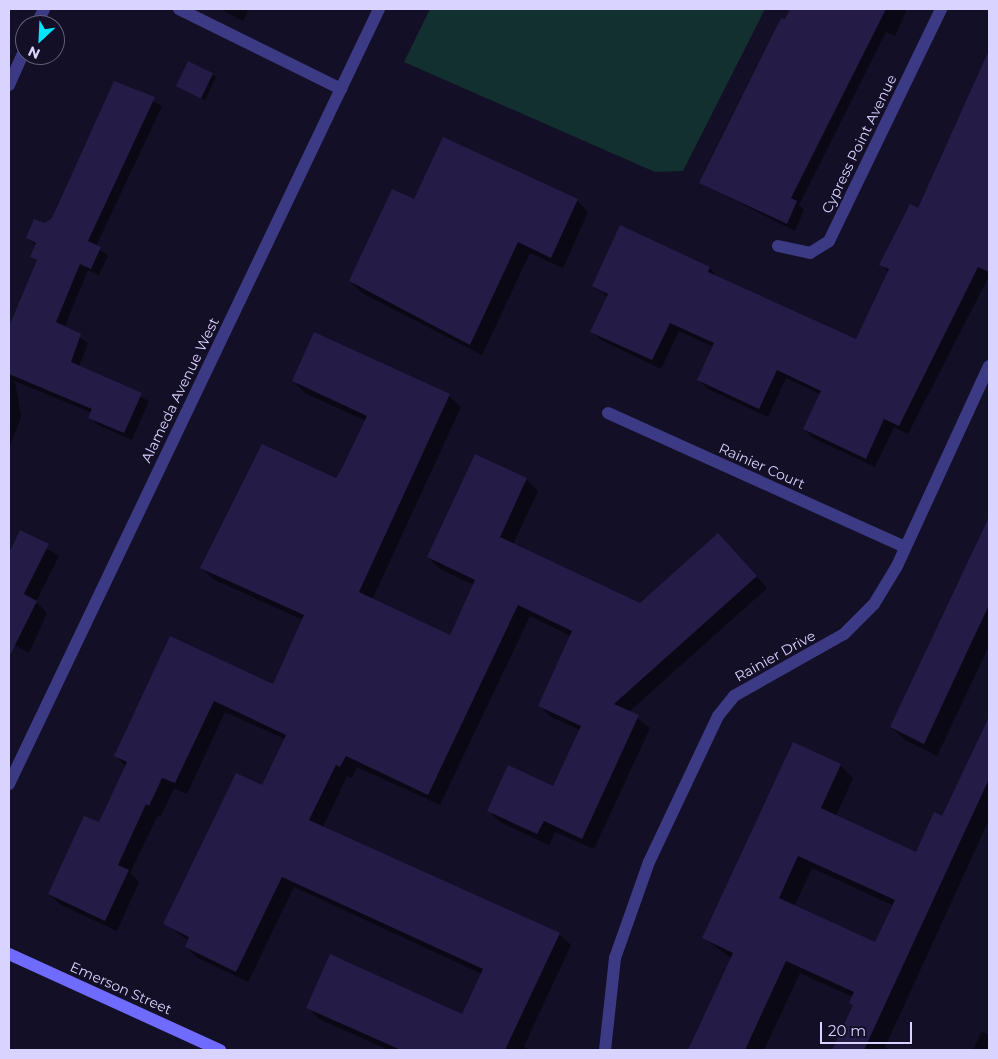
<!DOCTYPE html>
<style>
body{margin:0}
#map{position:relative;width:998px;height:1059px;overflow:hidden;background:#130f26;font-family:Montserrat,sans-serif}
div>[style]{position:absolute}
.green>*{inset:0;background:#12302f}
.shadow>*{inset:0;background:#0007}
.building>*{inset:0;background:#241b47;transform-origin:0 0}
.minor>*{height:12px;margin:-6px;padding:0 6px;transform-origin:6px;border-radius:6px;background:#3d3a85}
.tertiary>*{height:12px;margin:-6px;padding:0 6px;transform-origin:6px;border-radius:6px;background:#3d3a85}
.secondary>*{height:12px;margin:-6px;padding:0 6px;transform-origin:6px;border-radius:6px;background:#6f6bff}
span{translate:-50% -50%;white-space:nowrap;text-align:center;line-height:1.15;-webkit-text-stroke:4px #130f26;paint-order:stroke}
.street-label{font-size:14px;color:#d9d4ff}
.frame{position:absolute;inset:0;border:10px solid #d9d4ff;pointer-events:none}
.north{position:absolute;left:15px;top:15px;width:50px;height:50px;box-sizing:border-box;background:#130f26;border:1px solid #625e7d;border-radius:50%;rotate:205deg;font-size:14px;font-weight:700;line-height:20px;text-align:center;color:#d9d4ff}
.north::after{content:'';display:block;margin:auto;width:18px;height:22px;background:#00e5ff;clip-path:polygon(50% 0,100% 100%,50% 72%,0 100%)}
.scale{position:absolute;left:820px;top:1022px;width:92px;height:22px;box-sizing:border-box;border:2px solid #d9d4ff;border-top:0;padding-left:6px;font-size:15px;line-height:18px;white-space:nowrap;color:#d9d4ff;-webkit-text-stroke:4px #130f26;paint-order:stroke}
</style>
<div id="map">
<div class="green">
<i style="clip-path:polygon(430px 9px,765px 9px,683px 171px,655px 172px,404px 62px)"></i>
</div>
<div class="shadow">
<i style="clip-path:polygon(220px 9px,249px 9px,243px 21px)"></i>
<i style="clip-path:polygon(791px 9px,907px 9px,895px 36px,886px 32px,799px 205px,804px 210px,795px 231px,700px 183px)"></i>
<i style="clip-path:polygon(989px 56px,989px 276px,908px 434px,894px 427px,875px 467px,813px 438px,804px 429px,820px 394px,786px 378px,768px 417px,708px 389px,699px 380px,714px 347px,679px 331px,661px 369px,601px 340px,592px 331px,608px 297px,594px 286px,710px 268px,718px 278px,857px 340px,889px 273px,881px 264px,918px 209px)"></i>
<i style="clip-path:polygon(212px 74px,216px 77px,205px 100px,178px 85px)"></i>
<i style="clip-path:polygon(115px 82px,162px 106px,96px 246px,108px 256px,99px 275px,88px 270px,64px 328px,88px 343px,79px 367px,149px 401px,132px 440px,98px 425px,90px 417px,92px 413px,15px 381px,21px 417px,9px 448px,9px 325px,37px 262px,32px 256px,36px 246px,27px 238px,53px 219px)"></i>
<i style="clip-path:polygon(577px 200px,588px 212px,563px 268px,530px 253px,482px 355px,362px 293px,350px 281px,415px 201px)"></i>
<i style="clip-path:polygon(293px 381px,449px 396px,461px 407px,372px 600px,450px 636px,474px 585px,440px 569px,428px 557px,526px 479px,538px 491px,513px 544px,640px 604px,718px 534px,767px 588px,629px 712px,650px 728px,594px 849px,555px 832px,549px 845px,500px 822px,489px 811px,553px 787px,580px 730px,551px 717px,539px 705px,571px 636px,530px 616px,440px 805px,357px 767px,352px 778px,347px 776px,323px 827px,559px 934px,571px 945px,524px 1046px,528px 1050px,389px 1050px,319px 1019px,308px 1007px,462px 1015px,482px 974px,294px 887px,248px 982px,198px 958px,186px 947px,189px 941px,165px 924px,263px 787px,285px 739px,225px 712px,187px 794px,174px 788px,161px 816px,158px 815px,130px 873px,139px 882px,117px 931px,61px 905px,49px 894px,99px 824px,126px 767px,116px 756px,171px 638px,274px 686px,303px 620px,213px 579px,202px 568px,337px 480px,366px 421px,305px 393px)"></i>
<i style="clip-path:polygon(989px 521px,989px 646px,937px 756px,905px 740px,891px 727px)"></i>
<i style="clip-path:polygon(21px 532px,59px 556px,36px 602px,47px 613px,29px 653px,9px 642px,9px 556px)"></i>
<i style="clip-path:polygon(evenodd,989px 722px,989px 820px,885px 1047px,890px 1050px,833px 1050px,854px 1006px,853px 997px,800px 973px,764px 1050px,690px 1050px,732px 959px,704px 938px,840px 765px,853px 778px,836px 816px,917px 853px,943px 818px,989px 722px,812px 868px,894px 906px,876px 944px,794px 907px,812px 868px)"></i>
<i style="clip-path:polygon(982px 1031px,989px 1035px,989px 1050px,973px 1050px)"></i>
</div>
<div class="building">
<i style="clip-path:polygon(790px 9px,886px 9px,791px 198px,797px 201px,787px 224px,699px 183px,781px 18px,785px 19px)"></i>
<i style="clip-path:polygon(989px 50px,989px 272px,978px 267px,899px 426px,884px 419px,866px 459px,803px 429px,821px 391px,777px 370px,759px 409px,697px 380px,714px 343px,670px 323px,652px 360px,590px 332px,608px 294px,592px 286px,620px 225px,710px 267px,708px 272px,856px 339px,889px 269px,879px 265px,910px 204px,918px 208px)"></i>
<i style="left:188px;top:61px;width:28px;height:28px;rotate:26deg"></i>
<i style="clip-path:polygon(114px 81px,155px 97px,88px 241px,101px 247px,91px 269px,80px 264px,56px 322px,81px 334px,71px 362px,142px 393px,124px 433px,88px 418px,92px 409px,9px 374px,9px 326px,37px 260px,30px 257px,36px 243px,26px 238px,34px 219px,45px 223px,52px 218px)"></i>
<i style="clip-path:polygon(443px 137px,578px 199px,551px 258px,518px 242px,470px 345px,349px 281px,392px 189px,414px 199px)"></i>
<i style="clip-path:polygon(314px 332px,450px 394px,359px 592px,450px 635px,475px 580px,427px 557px,475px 454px,527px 478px,500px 537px,640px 603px,718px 533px,757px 576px,614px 704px,639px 715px,582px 839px,544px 821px,537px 834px,487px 811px,508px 765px,553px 786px,581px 726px,538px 706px,572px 631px,518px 605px,428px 795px,346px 756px,340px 767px,336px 765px,309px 820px,560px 933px,505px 1050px,401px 1050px,306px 1008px,330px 954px,462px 1014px,483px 969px,282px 877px,236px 972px,185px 947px,189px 937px,163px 924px,236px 773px,262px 785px,286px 735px,214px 701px,175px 783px,162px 778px,149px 806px,146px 804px,118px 865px,129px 870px,105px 921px,48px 894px,84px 816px,99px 822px,127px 762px,114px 756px,170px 636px,273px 684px,304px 615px,200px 568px,262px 444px,336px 478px,342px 468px,367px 416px,292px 381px)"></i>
<i style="clip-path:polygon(989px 517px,989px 605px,924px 744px,890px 727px)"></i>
<i style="clip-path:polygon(20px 530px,49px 544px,24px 594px,37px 601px,9px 657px,9px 553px)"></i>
<i style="clip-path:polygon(evenodd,989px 717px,989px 779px,864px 1050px,832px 1050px,853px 1005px,849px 1003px,854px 992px,786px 961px,745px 1050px,688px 1050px,733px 953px,702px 938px,793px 742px,841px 764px,821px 808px,916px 852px,934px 812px,942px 816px,989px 717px,798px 856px,895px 900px,875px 942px,779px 898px,798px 856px)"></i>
</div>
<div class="minor">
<i style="left:179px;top:9px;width:181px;rotate:26.3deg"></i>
<i style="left:36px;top:25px;width:18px;rotate:-63deg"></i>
<i style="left:9px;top:85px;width:39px;rotate:-66deg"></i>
<i style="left:778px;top:246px;width:33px;rotate:12deg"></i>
<i style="left:810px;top:253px;width:22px;rotate:-32deg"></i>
<i style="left:829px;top:241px;width:258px;rotate:-64.2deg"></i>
<i style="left:608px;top:413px;width:324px;rotate:24.3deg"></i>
<i style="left:605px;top:1050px;width:93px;rotate:-83.8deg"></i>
<i style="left:615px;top:958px;width:102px;rotate:-70.5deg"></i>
<i style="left:649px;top:862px;width:161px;rotate:-64.7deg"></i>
<i style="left:718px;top:716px;width:26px;rotate:-51deg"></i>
<i style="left:734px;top:696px;width:126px;rotate:-29.4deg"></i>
<i style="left:844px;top:634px;width:42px;rotate:-45deg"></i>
<i style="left:874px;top:604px;width:44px;rotate:-58.8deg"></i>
<i style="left:897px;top:566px;width:220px;rotate:-65.3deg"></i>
</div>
<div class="tertiary">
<i style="left:9px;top:784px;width:859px;rotate:-64.48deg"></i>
</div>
<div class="secondary">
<i style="left:9px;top:954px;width:232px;rotate:24.5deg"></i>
</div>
<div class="street-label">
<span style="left:859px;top:144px;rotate:-64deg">Cypress Point Avenue</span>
<span style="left:180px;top:390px;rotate:-64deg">Alameda Avenue West</span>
<span style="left:762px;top:466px;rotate:24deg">Rainier Court</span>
<span style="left:775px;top:656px;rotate:-29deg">Rainier Drive</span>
<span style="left:121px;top:988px;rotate:24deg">Emerson Street</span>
</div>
<div class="frame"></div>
<div class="north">N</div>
<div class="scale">20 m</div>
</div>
